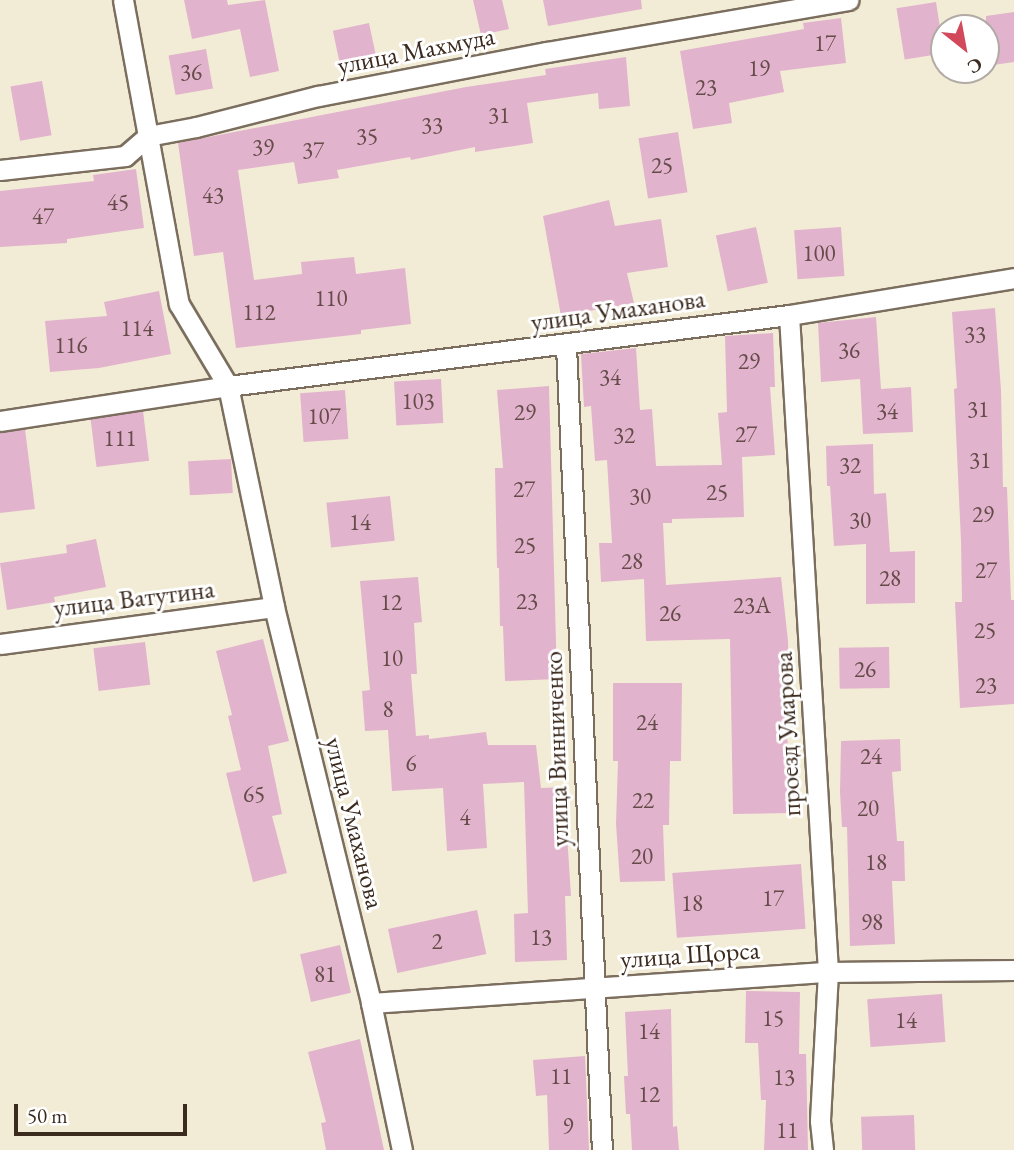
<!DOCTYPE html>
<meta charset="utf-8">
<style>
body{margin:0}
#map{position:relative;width:1014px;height:1150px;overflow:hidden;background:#f2ecd6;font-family:"EB Garamond",serif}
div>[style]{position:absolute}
.building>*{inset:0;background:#e2b3cc;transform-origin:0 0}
.roads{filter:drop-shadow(2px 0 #7b6e5e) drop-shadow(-2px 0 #7b6e5e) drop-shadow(0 2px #7b6e5e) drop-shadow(0 -2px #7b6e5e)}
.minor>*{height:19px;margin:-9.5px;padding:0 9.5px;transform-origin:9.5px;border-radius:9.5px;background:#fff}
span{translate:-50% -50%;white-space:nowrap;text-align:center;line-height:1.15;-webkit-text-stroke:6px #fff;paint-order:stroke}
.number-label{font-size:23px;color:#654c4a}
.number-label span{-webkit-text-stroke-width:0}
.street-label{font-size:26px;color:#3b2a1e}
.north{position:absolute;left:930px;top:14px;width:70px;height:70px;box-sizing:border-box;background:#fff;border:2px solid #b1aaa5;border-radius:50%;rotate:149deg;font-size:19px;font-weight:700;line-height:28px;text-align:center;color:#3b2a1e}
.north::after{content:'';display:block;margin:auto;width:24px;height:32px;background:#d1495b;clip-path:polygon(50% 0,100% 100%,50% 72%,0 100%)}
.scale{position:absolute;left:14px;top:1104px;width:173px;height:32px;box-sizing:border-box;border:4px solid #3b2a1e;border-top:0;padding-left:9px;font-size:21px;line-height:24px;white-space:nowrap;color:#3b2a1e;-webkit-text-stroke:5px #fff;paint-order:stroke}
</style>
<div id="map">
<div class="building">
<i style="clip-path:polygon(184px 0,227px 0,228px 5px,265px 0,279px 71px,250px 77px,240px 29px,192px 39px)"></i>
<i style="clip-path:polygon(473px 0,502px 0,509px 29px,481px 35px)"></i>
<i style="clip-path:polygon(543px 0,641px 0,642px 9px,548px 26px)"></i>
<i style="left:936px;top:2px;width:52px;height:40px;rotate:81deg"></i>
<i style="clip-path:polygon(1014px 12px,1014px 62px,986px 66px,986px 16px)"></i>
<i style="clip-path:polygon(841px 18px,846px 63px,780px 71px,784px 92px,729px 103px,732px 123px,693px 129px,680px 51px,804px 29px,803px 23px)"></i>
<i style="left:369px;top:23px;width:33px;height:37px;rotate:78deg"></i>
<i style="left:206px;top:49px;width:40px;height:38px;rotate:80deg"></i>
<i style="clip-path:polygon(626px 57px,630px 106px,599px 109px,598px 93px,527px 103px,533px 143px,475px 152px,475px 147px,411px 160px,410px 157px,337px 170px,339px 178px,298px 184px,294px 162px,238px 170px,254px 280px,302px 274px,301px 262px,354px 257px,356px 274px,405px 268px,411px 324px,361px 330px,361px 334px,236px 348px,223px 252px,194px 256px,178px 143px,466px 87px,546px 75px,545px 69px)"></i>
<i style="left:42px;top:81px;width:55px;height:32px;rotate:80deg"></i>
<i style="left:678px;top:132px;width:61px;height:40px;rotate:81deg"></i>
<i style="clip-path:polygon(136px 169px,144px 228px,67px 239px,67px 243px,0 247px,0 191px,94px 181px,93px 175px)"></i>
<i style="clip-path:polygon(609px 200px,615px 226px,661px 219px,668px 267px,627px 273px,634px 303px,561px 316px,543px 216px)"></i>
<i style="left:756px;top:227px;width:57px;height:41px;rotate:78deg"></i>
<i style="left:841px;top:227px;width:49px;height:47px;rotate:86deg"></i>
<i style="clip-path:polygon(159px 291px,171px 354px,99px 368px,50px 372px,45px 321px,107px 316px,104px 302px)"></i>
<i style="clip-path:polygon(995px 308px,1001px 390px,1003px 487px,1007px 487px,1011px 600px,1014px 600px,1014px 704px,960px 708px,955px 602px,962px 602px,961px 541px,954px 389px,957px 388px,952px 312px)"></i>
<i style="clip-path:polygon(876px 317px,881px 389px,911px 387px,913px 432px,863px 434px,860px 379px,821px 382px,818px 323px)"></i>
<i style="clip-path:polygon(773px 333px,775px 387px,770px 387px,775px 455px,742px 457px,744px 517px,672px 519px,672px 523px,663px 523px,666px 585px,781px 577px,788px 641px,789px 690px,785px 690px,791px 813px,733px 814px,730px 639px,646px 641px,644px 579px,601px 582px,599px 543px,612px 543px,607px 460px,595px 461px,591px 406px,584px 407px,581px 354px,636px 348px,640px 410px,652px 409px,656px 466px,722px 465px,718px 413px,727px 412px,725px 336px)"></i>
<i style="left:441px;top:379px;width:44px;height:47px;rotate:87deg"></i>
<i style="clip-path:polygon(549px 386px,557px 679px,505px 681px,503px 626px,500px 626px,499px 568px,497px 568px,495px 468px,503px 468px,497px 390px)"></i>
<i style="left:345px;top:390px;width:49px;height:45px;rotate:86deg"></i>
<i style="left:143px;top:411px;width:50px;height:53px;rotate:83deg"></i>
<i style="clip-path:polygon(25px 429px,35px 509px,0 513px,0 433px)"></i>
<i style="clip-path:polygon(873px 444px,874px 494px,886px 493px,890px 552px,915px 551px,915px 603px,866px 604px,866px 544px,834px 546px,830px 486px,827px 486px,826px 446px)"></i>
<i style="left:231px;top:459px;width:34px;height:43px;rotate:87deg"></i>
<i style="left:390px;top:496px;width:45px;height:64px;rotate:84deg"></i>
<i style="clip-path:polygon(96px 539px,106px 587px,54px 597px,55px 602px,7px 610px,0 563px,67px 553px,66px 545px)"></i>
<i style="clip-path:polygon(418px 577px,422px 622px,414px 623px,417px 674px,411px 674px,416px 736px,429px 735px,429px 739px,486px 732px,488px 745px,536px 745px,541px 788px,564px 787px,571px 896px,565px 896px,567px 960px,515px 962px,514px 914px,528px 913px,524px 782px,483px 784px,487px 848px,447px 851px,443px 788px,392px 791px,388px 730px,365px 731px,362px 691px,370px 690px,360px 581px)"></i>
<i style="clip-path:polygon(263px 639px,289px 741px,268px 746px,282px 814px,272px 816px,287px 873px,253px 882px,226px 773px,241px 770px,228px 716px,232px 715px,216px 651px)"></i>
<i style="left:145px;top:642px;width:43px;height:52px;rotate:83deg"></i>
<i style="left:889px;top:647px;width:41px;height:50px;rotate:89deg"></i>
<i style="clip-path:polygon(613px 683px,682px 683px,681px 761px,670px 761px,669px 825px,663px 825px,665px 881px,620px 882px,616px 824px,618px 761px,613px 761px)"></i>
<i style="clip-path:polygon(900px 739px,901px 771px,892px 772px,897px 841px,904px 841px,905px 881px,892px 881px,895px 944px,850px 946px,847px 827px,842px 827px,840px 792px,841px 741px)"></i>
<i style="left:801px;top:864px;width:65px;height:129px;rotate:86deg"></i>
<i style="left:477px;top:910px;width:45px;height:91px;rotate:78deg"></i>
<i style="left:340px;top:945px;width:49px;height:41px;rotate:77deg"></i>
<i style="clip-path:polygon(746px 991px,800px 992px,799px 1054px,806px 1054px,808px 1150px,764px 1150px,766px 1100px,761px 1100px,758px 1043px,745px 1043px)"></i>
<i style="left:942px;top:994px;width:48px;height:75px;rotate:86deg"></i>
<i style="clip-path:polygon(671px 1009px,673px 1127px,677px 1126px,679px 1150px,632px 1150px,630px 1114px,626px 1114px,624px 1076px,628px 1076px,625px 1012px)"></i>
<i style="clip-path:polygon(360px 1039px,384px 1150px,326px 1150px,321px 1123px,326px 1122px,308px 1052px)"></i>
<i style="clip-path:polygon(585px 1056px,589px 1150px,549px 1150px,547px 1095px,536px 1096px,533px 1060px)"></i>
<i style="left:914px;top:1115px;width:35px;height:53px;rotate:88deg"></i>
</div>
<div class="roads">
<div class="minor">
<i style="left:123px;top:0;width:309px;rotate:79.6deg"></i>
<i style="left:179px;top:304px;width:96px;rotate:59.1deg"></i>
<i style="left:228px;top:386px;width:226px;rotate:78.2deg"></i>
<i style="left:274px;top:607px;width:408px;rotate:76.2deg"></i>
<i style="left:371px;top:1003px;width:150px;rotate:78.1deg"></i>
<i style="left:0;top:170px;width:126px;rotate:-6.4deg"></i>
<i style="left:125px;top:156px;width:30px;rotate:-41deg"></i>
<i style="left:148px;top:136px;width:49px;rotate:-10.6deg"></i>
<i style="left:196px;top:127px;width:126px;rotate:-14.3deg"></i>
<i style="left:318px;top:96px;width:233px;rotate:-10.9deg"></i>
<i style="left:547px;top:52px;width:306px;rotate:-9.8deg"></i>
<i style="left:789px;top:315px;width:658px;rotate:86.6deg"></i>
<i style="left:828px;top:972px;width:149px;rotate:93.1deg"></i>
<i style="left:820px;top:1121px;width:29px;rotate:84deg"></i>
<i style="left:566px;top:346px;width:805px;rotate:87.44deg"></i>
<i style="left:0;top:421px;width:231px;rotate:-8.7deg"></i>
<i style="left:228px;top:386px;width:565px;rotate:-7.21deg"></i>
<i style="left:789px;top:315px;width:228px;rotate:-9.3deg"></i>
<i style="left:0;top:644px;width:276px;rotate:-7.7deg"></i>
<i style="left:371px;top:1003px;width:458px;rotate:-3.9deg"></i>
<i style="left:828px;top:972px;width:186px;rotate:-0.6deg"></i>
</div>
</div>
<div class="number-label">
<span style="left:825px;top:43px">17</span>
<span style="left:759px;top:68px">19</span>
<span style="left:191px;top:72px">36</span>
<span style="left:706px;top:87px">23</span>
<span style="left:499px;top:115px">31</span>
<span style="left:432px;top:125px">33</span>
<span style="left:367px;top:136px">35</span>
<span style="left:263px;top:147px">39</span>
<span style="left:313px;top:150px">37</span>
<span style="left:662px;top:165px">25</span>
<span style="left:213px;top:195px">43</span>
<span style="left:118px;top:202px">45</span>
<span style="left:43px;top:216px">47</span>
<span style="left:819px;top:253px">100</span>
<span style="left:331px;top:298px">110</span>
<span style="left:259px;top:312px">112</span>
<span style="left:137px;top:328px">114</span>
<span style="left:975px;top:334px">33</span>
<span style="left:71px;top:345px">116</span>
<span style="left:849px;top:350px">36</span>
<span style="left:749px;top:361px">29</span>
<span style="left:610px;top:377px">34</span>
<span style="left:418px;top:401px">103</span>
<span style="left:978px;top:409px">31</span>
<span style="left:887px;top:411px">34</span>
<span style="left:525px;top:412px">29</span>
<span style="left:324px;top:416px">107</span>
<span style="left:746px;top:434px">27</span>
<span style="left:624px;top:435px">32</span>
<span style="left:120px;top:438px">111</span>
<span style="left:980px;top:460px">31</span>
<span style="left:850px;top:465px">32</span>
<span style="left:524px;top:489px">27</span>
<span style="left:717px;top:492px">25</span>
<span style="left:640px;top:496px">30</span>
<span style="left:983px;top:514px">29</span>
<span style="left:860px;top:520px">30</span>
<span style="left:360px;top:522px">14</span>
<span style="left:525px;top:545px">25</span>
<span style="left:632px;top:561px">28</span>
<span style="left:986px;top:570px">27</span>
<span style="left:890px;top:578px">28</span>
<span style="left:527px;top:601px">23</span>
<span style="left:391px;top:602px">12</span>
<span style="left:752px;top:605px">23А</span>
<span style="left:670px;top:613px">26</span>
<span style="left:985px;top:630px">25</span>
<span style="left:392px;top:658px">10</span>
<span style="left:865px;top:669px">26</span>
<span style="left:986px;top:685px">23</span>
<span style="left:388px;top:709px">8</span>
<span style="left:647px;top:722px">24</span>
<span style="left:871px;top:756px">24</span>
<span style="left:411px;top:763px">6</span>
<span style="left:254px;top:794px">65</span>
<span style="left:643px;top:800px">22</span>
<span style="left:868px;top:808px">20</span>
<span style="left:465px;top:817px">4</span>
<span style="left:642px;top:856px">20</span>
<span style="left:876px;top:862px">18</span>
<span style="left:773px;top:898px">17</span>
<span style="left:692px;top:903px">18</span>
<span style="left:872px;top:922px">98</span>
<span style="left:541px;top:937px">13</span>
<span style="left:437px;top:941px">2</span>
<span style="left:325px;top:974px">81</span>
<span style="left:773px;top:1018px">15</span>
<span style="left:906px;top:1020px">14</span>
<span style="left:649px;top:1031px">14</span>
<span style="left:561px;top:1076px">11</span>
<span style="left:784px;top:1077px">13</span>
<span style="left:649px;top:1094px">12</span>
<span style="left:568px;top:1126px">9</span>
<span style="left:787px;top:1130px">11</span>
</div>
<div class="street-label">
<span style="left:416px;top:51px;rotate:-11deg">улица Махмуда</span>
<span style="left:618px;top:311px;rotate:-8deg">улица Умаханова</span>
<span style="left:134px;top:599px;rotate:-7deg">улица Ватутина</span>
<span style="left:788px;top:734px;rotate:-93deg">проезд Умарова</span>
<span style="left:557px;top:749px;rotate:-92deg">улица Винниченко</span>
<span style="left:354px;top:823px;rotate:76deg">улица Умаханова</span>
<span style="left:690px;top:955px;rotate:-4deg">улица Щорса</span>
</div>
<div class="north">С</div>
<div class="scale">50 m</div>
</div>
